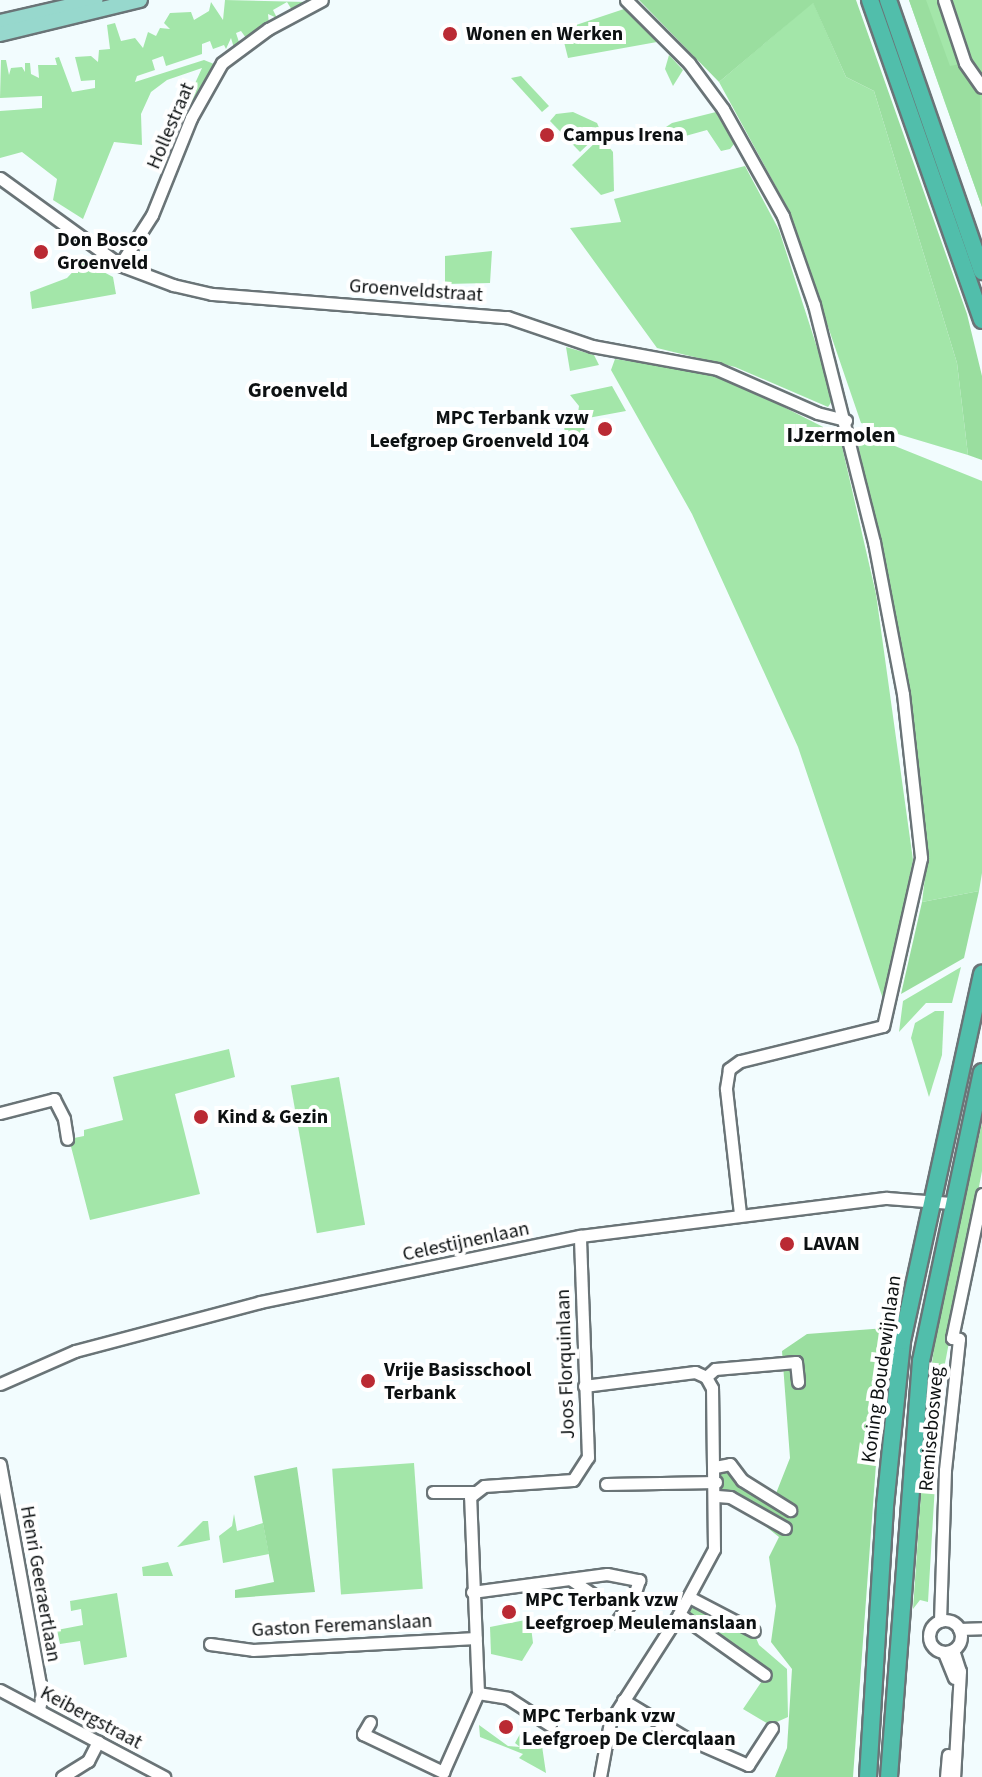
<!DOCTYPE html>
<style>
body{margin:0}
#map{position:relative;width:982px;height:1777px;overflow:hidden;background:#f2fcfe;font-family:"Source Sans 3",sans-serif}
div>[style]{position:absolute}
.green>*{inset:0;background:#a3e6a9;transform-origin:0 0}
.forest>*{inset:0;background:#9ade9f}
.roads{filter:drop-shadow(2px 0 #6a7477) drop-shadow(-2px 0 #6a7477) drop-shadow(0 2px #6a7477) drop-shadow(0 -2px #6a7477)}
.minor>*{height:11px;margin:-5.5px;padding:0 5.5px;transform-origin:5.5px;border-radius:5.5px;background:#fff}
.minor>.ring{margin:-5.5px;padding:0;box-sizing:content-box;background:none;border:11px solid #fff;border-radius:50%}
.major>*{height:14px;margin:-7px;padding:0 7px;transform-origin:7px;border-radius:7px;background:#97d8cd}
.highway>*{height:16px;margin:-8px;padding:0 8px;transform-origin:8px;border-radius:8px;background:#51beab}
.dots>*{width:22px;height:22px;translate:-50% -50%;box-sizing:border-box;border:4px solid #fff;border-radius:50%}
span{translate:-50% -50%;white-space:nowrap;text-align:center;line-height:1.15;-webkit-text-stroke:8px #fff;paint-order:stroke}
.poi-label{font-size:20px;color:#0d1112;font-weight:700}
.left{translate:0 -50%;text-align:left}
.right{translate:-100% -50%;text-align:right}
.street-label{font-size:20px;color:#0d1112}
.neighbourhood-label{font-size:22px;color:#0d1112;font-weight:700}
</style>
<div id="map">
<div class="green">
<i style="clip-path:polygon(225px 0,307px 2px,292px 10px,287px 2px,273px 10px,277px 18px,268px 14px,269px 24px,246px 38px,241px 31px,236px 33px,239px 42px,234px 48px,231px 38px,226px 49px,224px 45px,213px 49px,210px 41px,202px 44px,202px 54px,166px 66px,163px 56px,152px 60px,155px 70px,137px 76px,135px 82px,204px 60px,214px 64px,191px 103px,175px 107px,172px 102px,192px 90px,202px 68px,167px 80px,151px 92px,141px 114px,142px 145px,114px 142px,83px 219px,53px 200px,57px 179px,22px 152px,0 158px,0 111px,42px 108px,42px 96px,0 98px,1px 60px,6px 60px,9px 75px,11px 68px,22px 67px,25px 72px,25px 63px,30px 63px,31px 74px,39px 78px,38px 65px,57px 65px,55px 58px,59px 57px,72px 92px,95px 88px,95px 80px,81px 81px,75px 57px,91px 56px,98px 62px,99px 50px,110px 49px,107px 25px,115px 23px,121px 41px,135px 38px,143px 48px,148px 32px,156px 36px,160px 28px,170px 29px,164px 23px,170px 13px,191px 12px,194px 20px,209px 11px,211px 2px,223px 20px)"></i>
<i style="clip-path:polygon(909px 0,982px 0,982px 207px,944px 100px)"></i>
<i style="clip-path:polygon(813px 2px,846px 77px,874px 91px,957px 363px,968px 455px,861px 423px,787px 207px,719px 82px)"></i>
<i style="clip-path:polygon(624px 9px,657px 42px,568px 58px,561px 30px)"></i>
<i style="clip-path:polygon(669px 55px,683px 70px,673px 86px,665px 69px)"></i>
<i style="clip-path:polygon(521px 76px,549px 106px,542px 112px,511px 78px)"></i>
<i style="clip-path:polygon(573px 112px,597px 123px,601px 132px,580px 152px,550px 121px,556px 114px)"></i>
<i style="clip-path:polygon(716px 112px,734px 144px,730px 149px,721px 151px,707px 130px,671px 140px,666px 127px,672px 123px)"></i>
<i style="clip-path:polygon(601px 137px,613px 152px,614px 191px,601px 195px,572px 165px)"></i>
<i style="clip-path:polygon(745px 166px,779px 230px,824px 369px,832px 401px,828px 407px,735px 367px,657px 348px,570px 228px,621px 222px,614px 199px)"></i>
<i style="clip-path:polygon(492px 251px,490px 283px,445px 284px,445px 256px)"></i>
<i style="clip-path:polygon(83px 261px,113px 277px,116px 294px,32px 309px,30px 292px,67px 278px)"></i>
<i style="clip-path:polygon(566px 347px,594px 355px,599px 365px,570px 371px)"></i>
<i style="clip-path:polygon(615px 359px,697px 371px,740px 385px,831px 431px,841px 442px,876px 594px,913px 860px,884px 1002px,798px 747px,692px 514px,611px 370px)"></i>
<i style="clip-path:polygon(612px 386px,626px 411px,577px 420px,579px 406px,570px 395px)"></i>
<i style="clip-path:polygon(584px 423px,586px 444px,552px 449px,551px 435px,565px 433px,564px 426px)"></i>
<i style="clip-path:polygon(865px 434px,982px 481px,982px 873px,979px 891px,922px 902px,928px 853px,906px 671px,857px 440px)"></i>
<i style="clip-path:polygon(961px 967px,952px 1003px,926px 1003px,899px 1032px,903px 1001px)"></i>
<i style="clip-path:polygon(935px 1011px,944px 1011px,942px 1055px,929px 1097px,911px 1038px,915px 1023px)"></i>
<i style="clip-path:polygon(229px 1049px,235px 1077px,175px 1094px,200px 1194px,90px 1220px,69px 1139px,84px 1136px,84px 1130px,123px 1120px,113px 1077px)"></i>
<i style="left:339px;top:1077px;width:150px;height:49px;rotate:80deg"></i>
<i style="clip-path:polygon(982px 1123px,982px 1171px,941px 1384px,928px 1602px,920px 1600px,913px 1609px,928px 1392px,938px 1319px)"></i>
<i style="left:414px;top:1463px;width:126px;height:82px;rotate:86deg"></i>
<i style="clip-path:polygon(234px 1514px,237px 1531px,263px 1523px,269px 1554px,223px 1563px,219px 1536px,232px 1526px)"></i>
<i style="clip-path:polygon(203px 1521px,208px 1521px,210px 1540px,177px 1547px)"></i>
<i style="clip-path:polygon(168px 1562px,173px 1576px,143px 1576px,142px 1567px)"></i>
<i style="clip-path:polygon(117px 1593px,127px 1657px,84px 1665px,80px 1641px,60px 1644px,57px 1630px,83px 1625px,81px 1609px,71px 1611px,70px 1601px)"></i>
<i style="clip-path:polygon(696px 1602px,753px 1631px,759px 1645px,787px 1669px,788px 1717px,770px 1725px,743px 1709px,766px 1675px,686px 1617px)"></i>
<i style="clip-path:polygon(530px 1619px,533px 1643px,522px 1661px,491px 1654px,490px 1627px)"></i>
<i style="clip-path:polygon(479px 1725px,508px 1746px,520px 1747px,515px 1743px,520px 1734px,542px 1746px,546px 1773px,519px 1758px,523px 1754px,480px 1737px)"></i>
</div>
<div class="forest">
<i style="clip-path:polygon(639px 0,856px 0,967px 314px,982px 376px,982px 460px,968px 455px,957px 363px,874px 91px,846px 77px,813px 3px,719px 82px)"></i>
<i style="clip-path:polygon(909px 0,926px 0,950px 66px,965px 63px,980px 87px,982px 207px)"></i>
<i style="clip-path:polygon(979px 891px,964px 958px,901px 994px,922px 902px)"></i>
<i style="clip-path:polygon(886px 1328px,853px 1777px,775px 1777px,787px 1748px,792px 1669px,771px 1642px,776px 1606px,769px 1557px,779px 1537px,764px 1525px,766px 1521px,717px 1496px,715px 1467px,730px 1464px,773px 1501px,790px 1458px,782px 1351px,807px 1334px)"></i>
<i style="clip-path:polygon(297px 1467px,315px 1592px,235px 1598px,235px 1590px,274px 1582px,254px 1476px)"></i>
</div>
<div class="roads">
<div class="minor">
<i style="left:626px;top:0;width:89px;rotate:45deg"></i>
<i style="left:689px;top:63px;width:57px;rotate:53.5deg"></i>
<i style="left:723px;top:109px;width:123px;rotate:60.7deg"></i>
<i style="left:783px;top:216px;width:94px;rotate:70.8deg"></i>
<i style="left:814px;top:305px;width:244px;rotate:75.8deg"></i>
<i style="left:874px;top:542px;width:155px;rotate:79.2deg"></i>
<i style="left:903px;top:694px;width:165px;rotate:83.7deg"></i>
<i style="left:921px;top:858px;width:172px;rotate:102.7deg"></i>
<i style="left:883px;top:1026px;width:147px;rotate:166.2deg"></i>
<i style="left:740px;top:1061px;width:14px;rotate:144deg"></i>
<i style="left:729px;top:1069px;width:20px;rotate:99deg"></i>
<i style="left:726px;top:1089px;width:126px;rotate:83.6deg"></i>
<i style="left:944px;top:0;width:66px;rotate:71.6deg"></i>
<i style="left:965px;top:63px;width:29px;rotate:55deg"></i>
<i style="left:0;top:178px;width:148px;rotate:35.9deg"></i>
<i style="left:120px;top:265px;width:57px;rotate:20.7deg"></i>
<i style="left:173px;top:285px;width:40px;rotate:13deg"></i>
<i style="left:212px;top:294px;width:296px;rotate:4.5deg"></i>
<i style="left:507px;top:317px;width:90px;rotate:18.8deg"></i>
<i style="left:592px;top:346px;width:127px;rotate:10.4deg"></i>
<i style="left:717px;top:369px;width:109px;rotate:23.7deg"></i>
<i style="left:817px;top:413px;width:30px;rotate:14deg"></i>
<i style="left:120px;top:265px;width:59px;rotate:-57.4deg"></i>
<i style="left:152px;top:215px;width:105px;rotate:-68.1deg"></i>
<i style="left:191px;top:118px;width:63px;rotate:-60.6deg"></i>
<i style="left:222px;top:63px;width:57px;rotate:-36.5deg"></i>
<i style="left:268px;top:29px;width:61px;rotate:-28.2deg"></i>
<i style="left:0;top:1113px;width:56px;rotate:-14.5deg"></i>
<i style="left:54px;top:1099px;width:22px;rotate:63deg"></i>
<i style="left:64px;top:1119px;width:20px;rotate:81deg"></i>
<i style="left:706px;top:1377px;width:12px;rotate:-42deg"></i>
<i style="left:715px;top:1369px;width:81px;rotate:-4.9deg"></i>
<i style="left:796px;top:1362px;width:20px;rotate:84deg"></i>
<i style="left:0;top:1384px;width:82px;rotate:-23.7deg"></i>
<i style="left:75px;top:1351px;width:191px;rotate:-14.8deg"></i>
<i style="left:260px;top:1302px;width:327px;rotate:-11.7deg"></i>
<i style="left:580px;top:1236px;width:309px;rotate:-7.1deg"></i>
<i style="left:887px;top:1198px;width:64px;rotate:4.5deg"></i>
<i style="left:584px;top:1386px;width:112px;rotate:-7.2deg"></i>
<i style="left:695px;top:1372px;width:12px;rotate:24deg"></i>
<i style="left:0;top:1464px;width:234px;rotate:79.7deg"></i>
<i style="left:42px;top:1694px;width:16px;rotate:101deg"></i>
<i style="left:715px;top:1467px;width:15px;rotate:-11deg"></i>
<i style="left:730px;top:1464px;width:20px;rotate:53deg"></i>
<i style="left:742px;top:1480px;width:57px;rotate:32deg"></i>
<i style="left:606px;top:1484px;width:110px;rotate:-1deg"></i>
<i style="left:433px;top:1492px;width:41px"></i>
<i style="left:717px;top:1496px;width:13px;rotate:4deg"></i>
<i style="left:730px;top:1497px;width:63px;rotate:29.4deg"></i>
<i style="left:570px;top:1579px;width:34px;rotate:34deg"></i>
<i style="left:472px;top:1592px;width:136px;rotate:-7.6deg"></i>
<i style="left:607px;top:1574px;width:33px;rotate:11deg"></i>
<i style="left:639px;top:1580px;width:20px;rotate:108deg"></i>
<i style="left:633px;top:1599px;width:29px;rotate:126deg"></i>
<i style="left:689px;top:1597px;width:73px;rotate:27.6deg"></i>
<i style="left:679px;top:1614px;width:105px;rotate:35.3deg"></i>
<i class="ring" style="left:929px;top:1620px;width:21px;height:21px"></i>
<i style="left:940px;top:1621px;width:151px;rotate:-88.1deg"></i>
<i style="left:945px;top:1470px;width:132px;rotate:-83.9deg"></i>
<i style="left:959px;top:1339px;width:7px;rotate:-172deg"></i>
<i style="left:952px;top:1338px;width:147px;rotate:-78.2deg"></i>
<i style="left:959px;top:1629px;width:23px;rotate:-2deg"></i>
<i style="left:210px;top:1644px;width:43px;rotate:7.9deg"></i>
<i style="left:253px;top:1650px;width:223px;rotate:-3.1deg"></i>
<i style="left:953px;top:1650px;width:22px;rotate:72deg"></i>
<i style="left:960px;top:1671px;width:106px;rotate:93.2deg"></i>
<i style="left:944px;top:1653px;width:27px;rotate:68deg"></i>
<i style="left:0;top:1690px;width:186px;rotate:27.9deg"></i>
<i style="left:478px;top:1693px;width:30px;rotate:9deg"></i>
<i style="left:508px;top:1698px;width:50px;rotate:32.7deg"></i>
<i style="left:623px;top:1700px;width:71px;rotate:31.2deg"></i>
<i style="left:684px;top:1737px;width:70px;rotate:23.6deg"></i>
<i style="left:748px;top:1765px;width:44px;rotate:-57deg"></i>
<i style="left:370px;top:1722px;width:14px;rotate:120deg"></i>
<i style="left:363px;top:1734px;width:89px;rotate:25.4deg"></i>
<i style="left:443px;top:1772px;width:86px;rotate:-66.1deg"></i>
<i style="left:478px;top:1693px;width:196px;rotate:-92.3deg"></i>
<i style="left:470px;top:1497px;width:18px;rotate:-38deg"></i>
<i style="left:484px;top:1486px;width:89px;rotate:-3.9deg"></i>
<i style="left:573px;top:1480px;width:27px;rotate:-57deg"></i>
<i style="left:588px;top:1457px;width:221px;rotate:-92.1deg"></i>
<i style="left:62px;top:1777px;width:31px;rotate:-32deg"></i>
<i style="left:88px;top:1761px;width:22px;rotate:-63deg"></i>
<i style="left:600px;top:1777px;width:56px;rotate:-79.7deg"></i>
<i style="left:610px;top:1722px;width:128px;rotate:-57.4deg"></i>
<i style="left:679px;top:1614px;width:74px;rotate:-61.7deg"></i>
<i style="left:714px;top:1549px;width:161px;rotate:-90.7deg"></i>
<i style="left:712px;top:1388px;width:13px;rotate:-119deg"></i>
<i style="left:946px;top:1777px;width:22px;rotate:-85deg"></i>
</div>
<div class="major">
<i style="left:0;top:22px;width:98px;rotate:-12.9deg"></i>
<i style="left:0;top:34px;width:144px;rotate:-13.7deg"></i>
</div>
<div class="highway">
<i style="left:870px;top:0;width:339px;rotate:70.7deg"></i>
<i style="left:888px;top:0;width:287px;rotate:70.9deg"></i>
<i style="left:868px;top:1777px;width:272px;rotate:-86.4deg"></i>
<i style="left:885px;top:1506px;width:166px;rotate:-84.1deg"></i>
<i style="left:902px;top:1341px;width:376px;rotate:-77.7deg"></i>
<i style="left:889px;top:1777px;width:417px;rotate:-85.6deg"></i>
<i style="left:921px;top:1361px;width:295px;rotate:-78.1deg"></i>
</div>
</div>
<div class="dots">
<i style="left:450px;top:34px;background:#ba2a33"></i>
<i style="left:547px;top:135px;background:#ba2a33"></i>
<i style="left:41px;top:252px;background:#ba2a33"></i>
<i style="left:605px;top:429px;background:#ba2a33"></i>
<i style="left:201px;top:1117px;background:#ba2a33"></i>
<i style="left:787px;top:1244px;background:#ba2a33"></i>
<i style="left:368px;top:1381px;background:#ba2a33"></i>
<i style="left:509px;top:1612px;background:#ba2a33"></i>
<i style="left:506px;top:1727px;background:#ba2a33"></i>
</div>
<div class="poi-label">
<span class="left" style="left:466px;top:34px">Wonen en Werken</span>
<span class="left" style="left:563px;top:135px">Campus Irena</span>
<span class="left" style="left:57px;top:252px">Don Bosco<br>Groenveld</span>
<span class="right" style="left:589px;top:430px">MPC Terbank vzw<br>Leefgroep Groenveld 104</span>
<span class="left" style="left:217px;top:1117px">Kind &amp; Gezin</span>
<span class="left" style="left:803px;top:1244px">LAVAN</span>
<span class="left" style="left:384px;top:1382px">Vrije Basisschool<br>Terbank</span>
<span class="left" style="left:525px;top:1612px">MPC Terbank vzw<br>Leefgroep Meulemanslaan</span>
<span class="left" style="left:522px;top:1728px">MPC Terbank vzw<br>Leefgroep De Clercqlaan</span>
</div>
<div class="street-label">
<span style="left:171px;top:126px;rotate:-67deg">Hollestraat</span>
<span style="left:416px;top:291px;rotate:4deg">Groenveldstraat</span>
<span style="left:466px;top:1242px;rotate:-12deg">Celestijnenlaan</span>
<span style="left:566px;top:1364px;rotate:-92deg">Joos Florquinlaan</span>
<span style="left:882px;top:1369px;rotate:-82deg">Koning Boudewijnlaan</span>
<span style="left:932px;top:1429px;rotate:-85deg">Remisebosweg</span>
<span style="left:40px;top:1584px;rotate:80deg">Henri Geeraertlaan</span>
<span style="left:342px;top:1626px;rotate:-3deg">Gaston Feremanslaan</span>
<span style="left:91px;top:1718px;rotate:28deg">Keibergstraat</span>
</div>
<div class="neighbourhood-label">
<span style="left:298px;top:391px">Groenveld</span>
<span style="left:841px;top:436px">IJzermolen</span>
</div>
</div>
